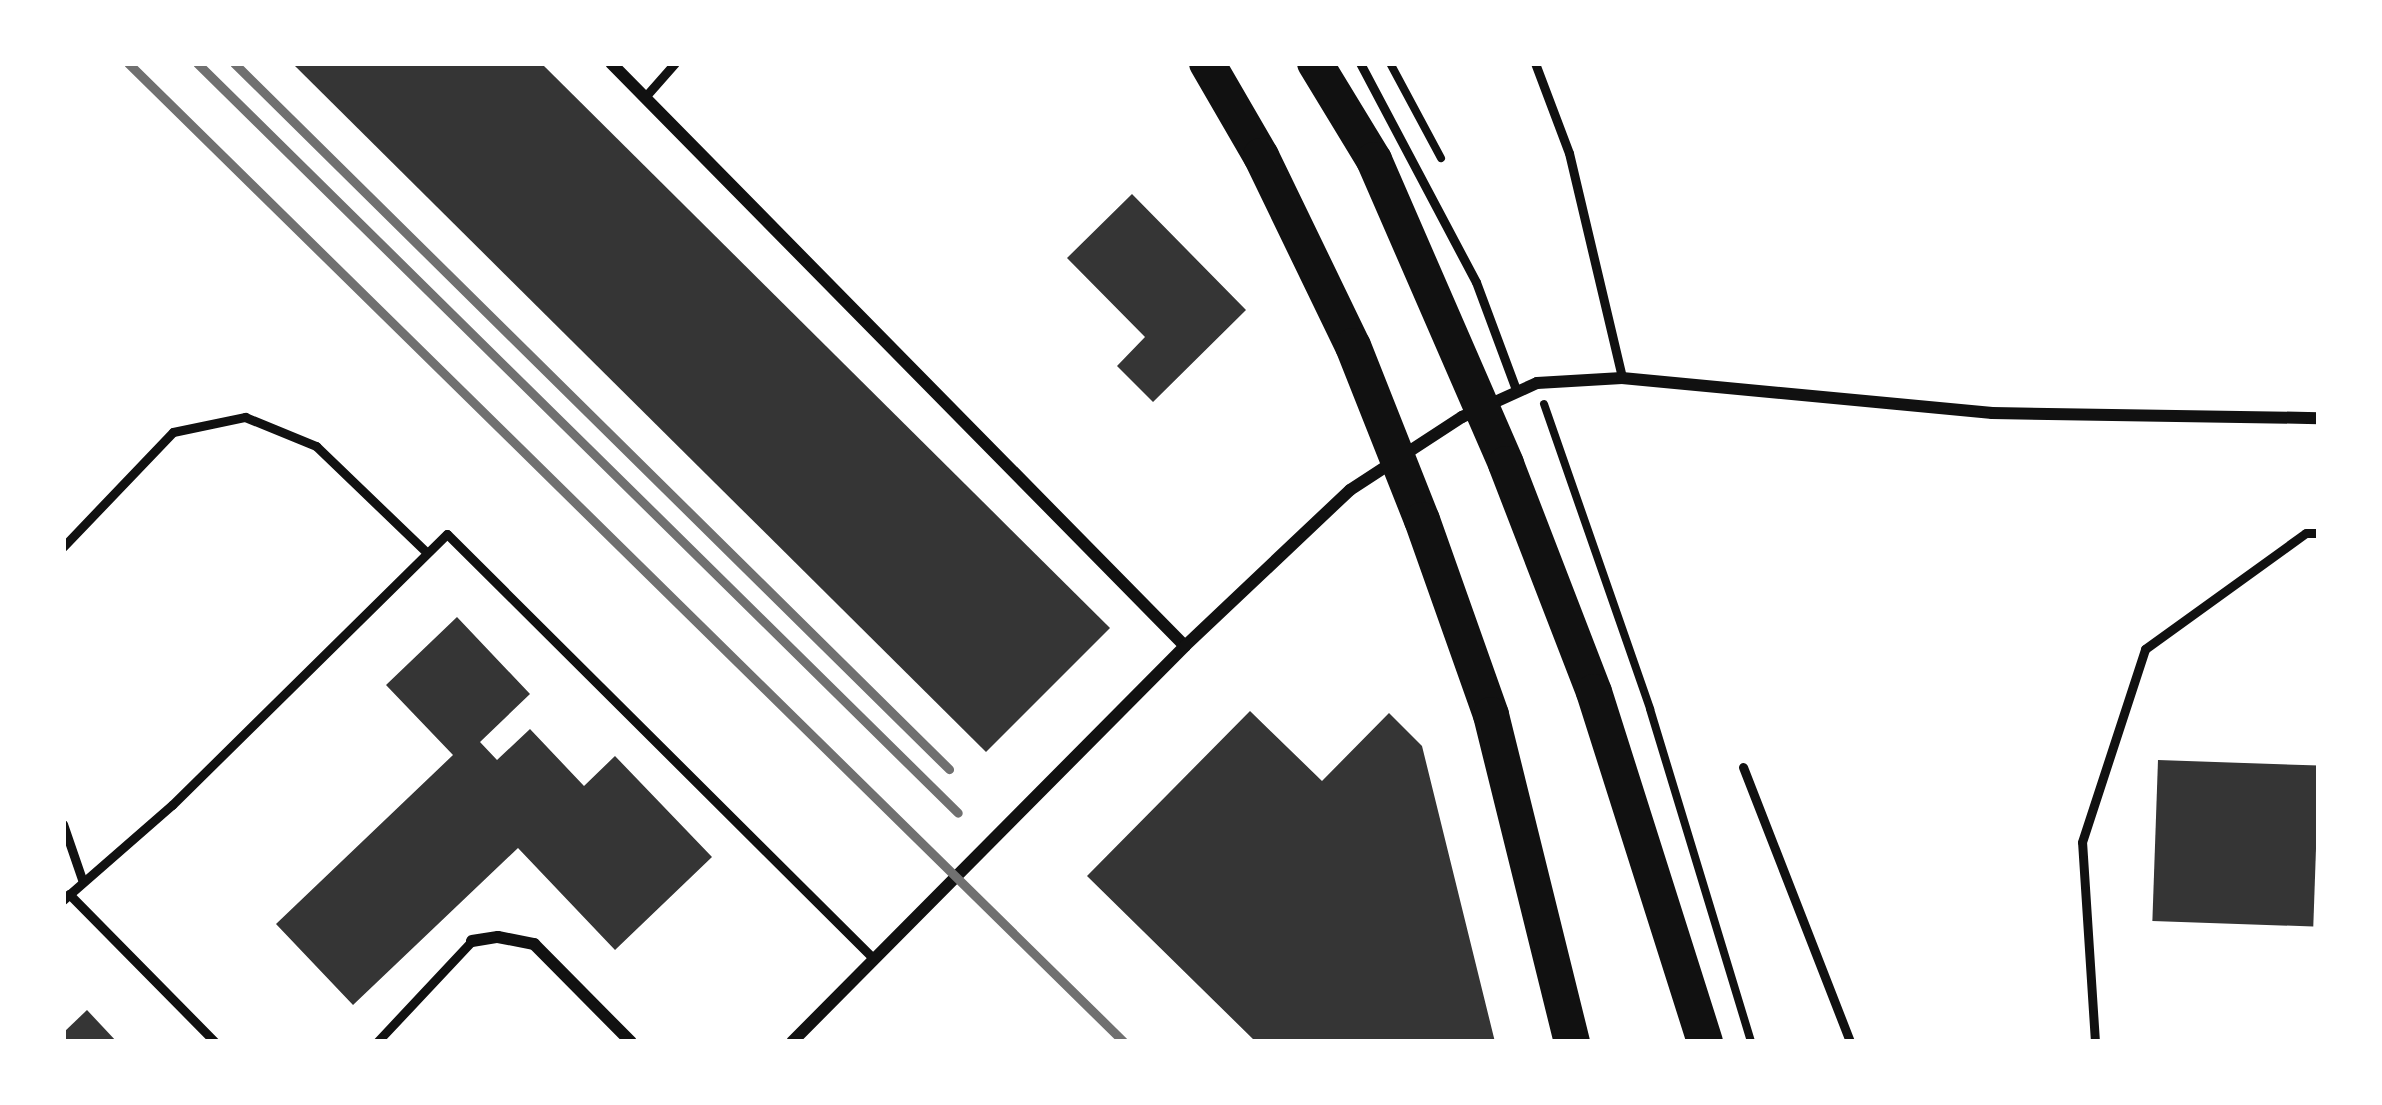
<!DOCTYPE html>
<style>
body{margin:0}
#map{position:relative;width:2382px;height:1105px;overflow:hidden;background:#fff;font-family:"DejaVu Sans",sans-serif}
div>[style]{position:absolute}
.building>*{inset:0;background:#353535;transform-origin:0 0}
.path>*{height:8px;margin:-4px;padding:0 4px;transform-origin:4px;border-radius:4px;background:#111}
.service>*{height:9px;margin:-4.5px;padding:0 4.5px;transform-origin:4.5px;border-radius:4.5px;background:#111}
.minor>*{height:12px;margin:-6px;padding:0 6px;transform-origin:6px;border-radius:6px;background:#111}
.motorway>*{height:36px;margin:-18px;padding:0 18px;transform-origin:18px;border-radius:18px;background:#111}
.rail>*{height:9px;margin:-4.5px;padding:0 4.5px;transform-origin:4.5px;border-radius:4.5px;background:#707070}
span{translate:-50% -50%;white-space:nowrap;text-align:center;line-height:1.15;-webkit-text-stroke:10px #fff;paint-order:stroke}
.frame{position:absolute;inset:0;border:66px solid #fff;pointer-events:none}
</style>
<div id="map">
<div class="building">
<i style="clip-path:polygon(292px 63px,541px 63px,1110px 628px,986px 752px)"></i>
<i style="clip-path:polygon(1132px 194px,1246px 310px,1153px 402px,1117px 366px,1145px 337px,1067px 258px)"></i>
<i style="clip-path:polygon(457px 617px,530px 694px,480px 742px,497px 760px,530px 729px,584px 786px,615px 756px,712px 857px,615px 950px,518px 848px,353px 1005px,276px 924px,453px 755px,386px 685px)"></i>
<i style="clip-path:polygon(1250px 711px,1322px 781px,1389px 713px,1422px 746px,1495px 1042px,1256px 1042px,1087px 876px)"></i>
<i style="left:2158px;top:760px;width:161px;height:161px;rotate:2deg"></i>
<i style="clip-path:polygon(87px 1010px,117px 1042px,63px 1042px,63px 1033px)"></i>
</div>
<div class="path">
<i style="left:1390px;top:63px;width:108px;rotate:61.8deg"></i>
<i style="left:1544px;top:404px;width:323px;rotate:70.8deg"></i>
<i style="left:1650px;top:709px;width:348px;rotate:73.1deg"></i>
</div>
<div class="service">
<i style="left:1360px;top:63px;width:248px;rotate:62.1deg"></i>
<i style="left:1476px;top:282px;width:117px;rotate:69.6deg"></i>
<i style="left:1535px;top:63px;width:96px;rotate:69.3deg"></i>
<i style="left:1569px;top:153px;width:231px;rotate:76.7deg"></i>
<i style="left:645px;top:97px;width:45px;rotate:-48.6deg"></i>
<i style="left:63px;top:547px;width:159px;rotate:-46.3deg"></i>
<i style="left:173px;top:432px;width:74px;rotate:-11.8deg"></i>
<i style="left:245px;top:417px;width:77px;rotate:22.2deg"></i>
<i style="left:316px;top:446px;width:154px;rotate:43.9deg"></i>
<i style="left:1743px;top:767px;width:295px;rotate:68.7deg"></i>
<i style="left:63px;top:824px;width:61px;rotate:71deg"></i>
<i style="left:69px;top:894px;width:208px;rotate:45.4deg"></i>
<i style="left:63px;top:900px;width:145px;rotate:-41.1deg"></i>
<i style="left:172px;top:805px;width:386px;rotate:-44.6deg"></i>
<i style="left:447px;top:534px;width:601px;rotate:44.87deg"></i>
<i style="left:377px;top:1042px;width:139px;rotate:-46.8deg"></i>
<i style="left:2095px;top:1042px;width:200px;rotate:-93.7deg"></i>
<i style="left:2082px;top:842px;width:203px;rotate:-71.9deg"></i>
<i style="left:2145px;top:649px;width:198px;rotate:-35.8deg"></i>
<i style="left:2306px;top:533px;width:13px"></i>
</div>
<div class="minor">
<i style="left:611px;top:63px;width:818px;rotate:45.45deg"></i>
<i style="left:472px;top:941px;width:26px;rotate:-9deg"></i>
<i style="left:498px;top:937px;width:37px;rotate:11deg"></i>
<i style="left:534px;top:944px;width:138px;rotate:45.3deg"></i>
<i style="left:792px;top:1042px;width:558px;rotate:-45.22deg"></i>
<i style="left:1185px;top:646px;width:227px;rotate:-43.4deg"></i>
<i style="left:1350px;top:490px;width:134px;rotate:-33.1deg"></i>
<i style="left:1462px;top:417px;width:82px;rotate:-24.4deg"></i>
<i style="left:1537px;top:383px;width:85px;rotate:-3.4deg"></i>
<i style="left:1622px;top:378px;width:372px;rotate:5.4deg"></i>
<i style="left:1992px;top:413px;width:327px;rotate:0.9deg"></i>
</div>
<div class="motorway">
<i style="left:1207px;top:63px;width:108px;rotate:59.9deg"></i>
<i style="left:1261px;top:156px;width:211px;rotate:64.2deg"></i>
<i style="left:1353px;top:346px;width:187px;rotate:68.4deg"></i>
<i style="left:1422px;top:520px;width:207px;rotate:70.5deg"></i>
<i style="left:1491px;top:715px;width:337px;rotate:76.1deg"></i>
<i style="left:1315px;top:63px;width:114px;rotate:58.7deg"></i>
<i style="left:1374px;top:160px;width:331px;rotate:66.5deg"></i>
<i style="left:1506px;top:464px;width:244px;rotate:68.9deg"></i>
<i style="left:1594px;top:692px;width:367px;rotate:72.4deg"></i>
</div>
<div class="rail">
<i style="left:128px;top:63px;width:1397px;rotate:44.51deg"></i>
<i style="left:197px;top:63px;width:1068px;rotate:44.58deg"></i>
<i style="left:234px;top:63px;width:1005px;rotate:44.64deg"></i>
</div>
<div class="frame"></div>
</div>
